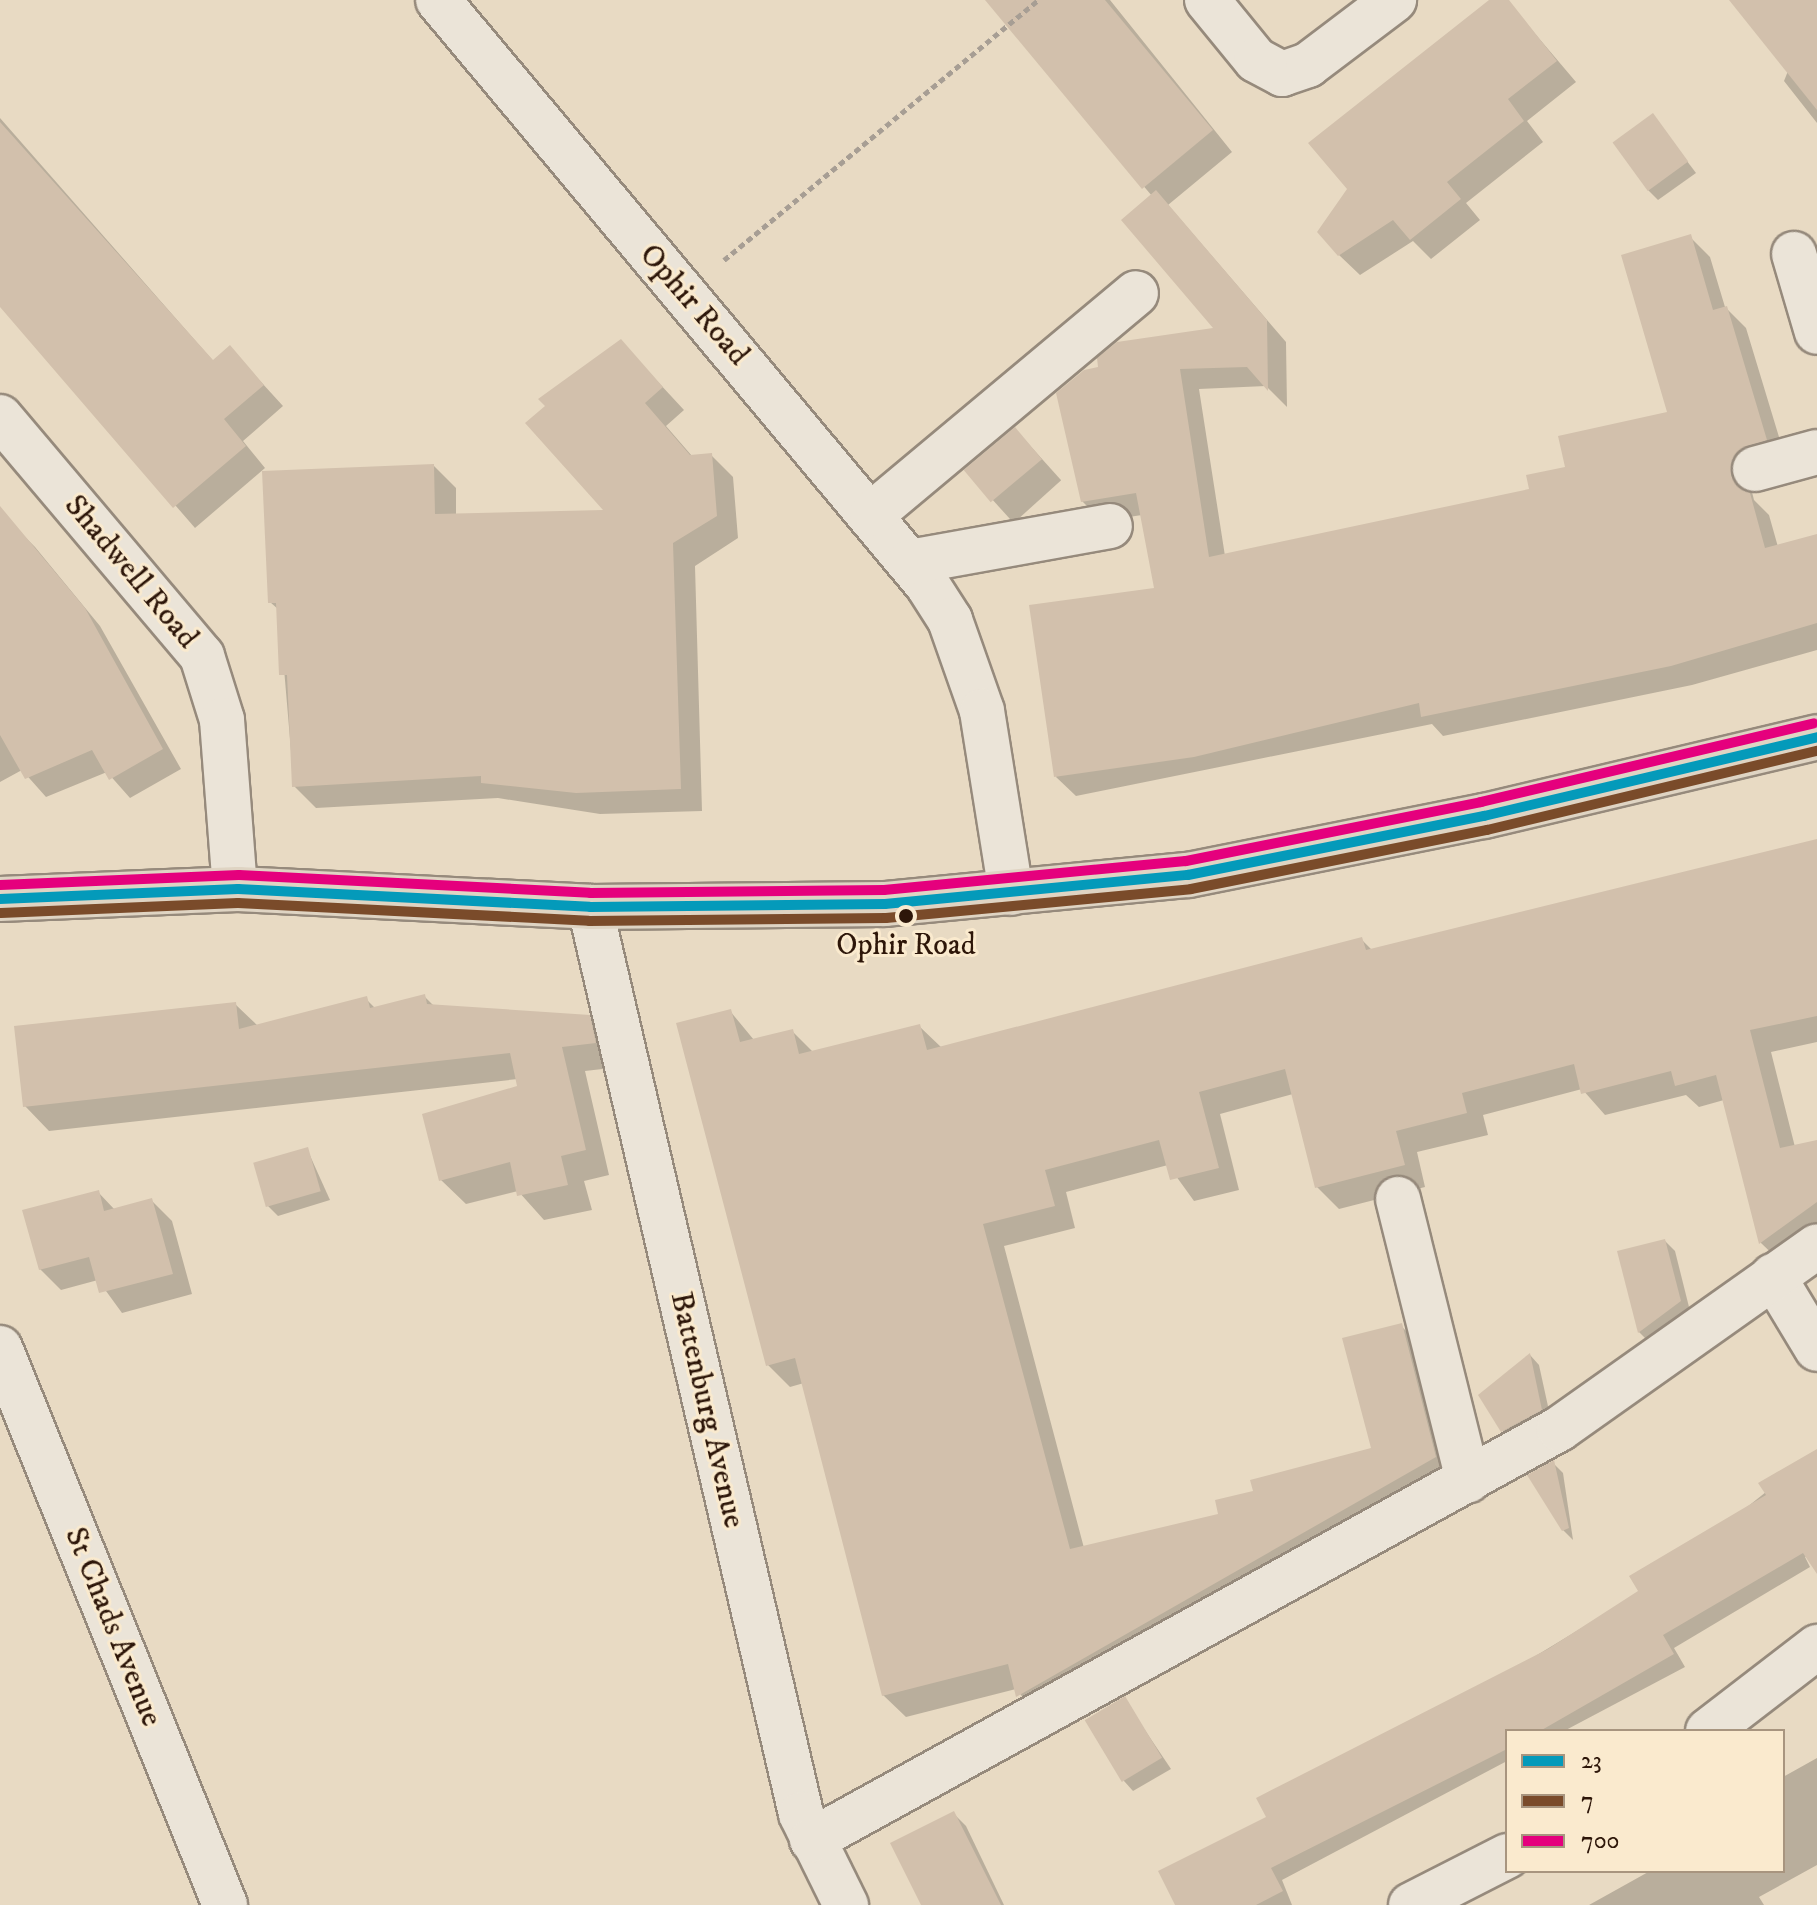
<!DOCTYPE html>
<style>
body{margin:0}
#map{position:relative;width:1817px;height:1905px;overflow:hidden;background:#e8dac3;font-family:"IM FELL DW Pica",serif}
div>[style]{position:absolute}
.shadow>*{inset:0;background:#0003;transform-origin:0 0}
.building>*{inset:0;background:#d2c0ac;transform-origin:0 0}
.path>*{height:5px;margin-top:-2.5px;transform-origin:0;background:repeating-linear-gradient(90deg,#a79e94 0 6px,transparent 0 10px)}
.roads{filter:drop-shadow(2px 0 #968a7c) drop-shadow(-2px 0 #968a7c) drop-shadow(0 2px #968a7c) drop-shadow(0 -2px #968a7c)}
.minor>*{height:44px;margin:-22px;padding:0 22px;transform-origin:22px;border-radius:22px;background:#ebe4d8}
.major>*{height:44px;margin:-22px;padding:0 22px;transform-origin:22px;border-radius:22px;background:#dfd4c3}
.bus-1>*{height:10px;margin:-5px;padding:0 5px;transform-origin:5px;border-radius:5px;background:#049aba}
.bus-2>*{height:10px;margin:-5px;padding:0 5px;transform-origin:5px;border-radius:5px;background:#7a4b2a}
.bus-3>*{height:10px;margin:-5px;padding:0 5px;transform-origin:5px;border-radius:5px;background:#e5007d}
.dots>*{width:22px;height:22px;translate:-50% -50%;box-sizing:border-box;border:4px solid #faeace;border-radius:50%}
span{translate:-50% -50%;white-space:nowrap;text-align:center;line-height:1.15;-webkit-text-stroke:6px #faeace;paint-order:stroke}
.bus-label{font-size:30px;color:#2d1609}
.street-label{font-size:32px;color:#2d1609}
.legend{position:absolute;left:1505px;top:1729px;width:280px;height:144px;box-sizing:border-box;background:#faeace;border:2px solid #a8957f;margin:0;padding:10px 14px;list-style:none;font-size:24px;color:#2d1609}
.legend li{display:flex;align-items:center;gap:16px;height:40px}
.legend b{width:40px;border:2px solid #a8957f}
</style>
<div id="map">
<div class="shadow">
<i style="clip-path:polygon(986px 0,1110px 0,1232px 152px,1168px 205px,1286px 342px,1287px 407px,1266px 386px,1199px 389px,1225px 556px,1531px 490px,1670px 413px,1690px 237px,1710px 257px,1725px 307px,1746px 328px,1786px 460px,1750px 484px,1754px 500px,1769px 515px,1778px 547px,1817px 536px,1817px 650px,1692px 685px,1443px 736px,1432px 724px,1076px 796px,1056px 777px,1157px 590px,1142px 515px,1102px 521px,1082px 501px,1058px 393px,1217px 329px,1152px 196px)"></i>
<i style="clip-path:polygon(1492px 0,1509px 3px,1576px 82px,1527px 121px,1543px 142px,1466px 203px,1480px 220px,1431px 259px,1413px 241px,1360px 275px,1339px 255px)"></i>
<i style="clip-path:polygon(1730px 0,1817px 0,1817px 123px,1784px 81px,1788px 71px)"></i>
<i style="clip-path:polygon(1653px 116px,1696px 173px,1658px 200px,1648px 190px)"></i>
<i style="clip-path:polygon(0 118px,214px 362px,230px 348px,283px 406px,243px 441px,265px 468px,195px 528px,0 303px)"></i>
<i style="clip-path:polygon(621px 342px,684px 410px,666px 426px,692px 456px,711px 455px,733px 477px,738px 538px,695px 566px,702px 811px,600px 814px,498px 798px,316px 808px,294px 786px,279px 610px,270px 602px,434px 466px,456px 488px,456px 516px,607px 512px)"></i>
<i style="left:1015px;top:429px;width:69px;height:64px;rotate:48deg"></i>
<i style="clip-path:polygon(0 525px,16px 528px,35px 547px,100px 626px,181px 769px,130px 798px,107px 772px,46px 797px,22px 770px,0 782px)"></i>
<i style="clip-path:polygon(1817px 844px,1817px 1042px,1771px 1052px,1795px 1147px,1817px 1142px,1817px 1240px,1783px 1264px,1761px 1243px,1724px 1100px,1699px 1107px,1686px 1095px,1605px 1115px,1582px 1089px,1483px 1115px,1488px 1135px,1417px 1152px,1425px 1187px,1339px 1209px,1317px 1187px,1293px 1094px,1220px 1114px,1239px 1190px,1194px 1201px,1168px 1165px,1066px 1192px,1075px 1228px,1004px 1246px,1084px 1548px,1221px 1515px,1255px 1492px,1374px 1450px,1401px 1326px,1424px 1348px,1457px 1479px,1040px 1718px,1016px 1689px,906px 1717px,883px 1695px,804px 1383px,790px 1387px,768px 1365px,730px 1011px,754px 1040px,792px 1031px,814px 1053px,919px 1026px,942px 1048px,1361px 939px,1372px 950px)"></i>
<i style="clip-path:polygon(424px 996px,434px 1006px,589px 1017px,614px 1042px,620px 1067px,585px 1071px,609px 1175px,584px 1181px,592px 1210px,544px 1220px,518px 1191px,466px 1204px,441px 1180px,519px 1087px,518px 1079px,49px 1131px,25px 1106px,235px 1004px,258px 1026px,366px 999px,376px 1009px)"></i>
<i style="clip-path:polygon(307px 1149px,330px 1200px,278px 1216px,268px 1206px)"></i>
<i style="clip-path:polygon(98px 1192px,115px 1210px,151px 1200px,172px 1221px,192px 1294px,122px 1313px,98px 1280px,61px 1290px,40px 1269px)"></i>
<i style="clip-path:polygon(1665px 1241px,1675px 1251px,1690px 1311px,1649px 1342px,1639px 1332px,1620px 1252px)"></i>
<i style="clip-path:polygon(1530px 1355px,1539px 1365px,1551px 1420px,1513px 1441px,1503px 1431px)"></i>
<i style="clip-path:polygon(1817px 1451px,1817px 1550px,1805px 1557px,1810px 1567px,1674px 1648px,1685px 1667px,1564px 1731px,1507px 1731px,1507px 1761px,1282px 1880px,1292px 1905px,1177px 1905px,1268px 1818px,1641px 1592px)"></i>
<i style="clip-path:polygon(1553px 1463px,1563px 1473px,1573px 1540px,1563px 1530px)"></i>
<i style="clip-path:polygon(1124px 1699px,1171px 1769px,1133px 1791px,1124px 1781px)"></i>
<i style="clip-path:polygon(1817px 1758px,1817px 1865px,1759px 1897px,1764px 1905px,1589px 1905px,1650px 1871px,1783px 1871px,1783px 1777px)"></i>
<i style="clip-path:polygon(954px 1814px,966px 1826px,1004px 1905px,922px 1905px)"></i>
</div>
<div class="building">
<i style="clip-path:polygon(985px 0,1105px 0,1213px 130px,1142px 189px)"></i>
<i style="clip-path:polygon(1489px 0,1509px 0,1557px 61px,1508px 99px,1524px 121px,1447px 182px,1461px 199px,1410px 240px,1393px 220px,1338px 256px,1317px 232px,1347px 189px,1308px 143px)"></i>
<i style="clip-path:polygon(1729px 0,1817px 0,1817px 110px)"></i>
<i style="left:1653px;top:113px;width:60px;height:50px;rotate:54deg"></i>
<i style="clip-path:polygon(0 122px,213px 360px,230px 345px,264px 385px,224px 419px,246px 446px,173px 508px,0 307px)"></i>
<i style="clip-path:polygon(1156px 190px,1267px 320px,1268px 391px,1247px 367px,1180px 369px,1209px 557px,1529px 489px,1526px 475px,1565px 467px,1558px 436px,1667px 412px,1621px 255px,1691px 234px,1713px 310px,1727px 306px,1767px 440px,1737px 452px,1731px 476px,1750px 493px,1765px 548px,1817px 534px,1817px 623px,1671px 666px,1421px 717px,1419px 703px,1194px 757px,1054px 777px,1029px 605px,1154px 588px,1136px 493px,1081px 502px,1056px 393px,1084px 370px,1098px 367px,1097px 358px,1117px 342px,1213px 328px,1121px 220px)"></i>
<i style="clip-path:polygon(621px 339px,663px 387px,645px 403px,690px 455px,712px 453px,717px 516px,673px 543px,681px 789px,576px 793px,481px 783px,481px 776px,292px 787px,287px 675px,279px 675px,276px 603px,268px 603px,262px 471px,434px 464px,435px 514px,603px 510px,525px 423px,545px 406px,538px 399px)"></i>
<i style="left:1015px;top:427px;width:42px;height:67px;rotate:50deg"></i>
<i style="clip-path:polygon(0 506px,85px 608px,163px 749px,109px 780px,92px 750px,25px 779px,0 735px)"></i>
<i style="clip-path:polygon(1817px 839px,1817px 1016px,1750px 1030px,1780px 1148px,1817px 1140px,1817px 1202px,1759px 1244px,1716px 1075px,1675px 1086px,1671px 1071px,1581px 1094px,1574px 1064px,1462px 1093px,1467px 1113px,1396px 1131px,1405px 1165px,1315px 1188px,1285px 1069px,1199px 1092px,1219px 1168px,1170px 1180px,1159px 1140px,1045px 1170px,1055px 1206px,983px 1224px,1070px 1549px,1218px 1514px,1215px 1500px,1253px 1491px,1250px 1480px,1371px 1448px,1342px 1338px,1402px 1323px,1436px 1457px,1016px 1697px,1008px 1664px,882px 1696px,795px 1358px,766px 1366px,676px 1023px,731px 1009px,740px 1042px,793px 1029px,799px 1054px,920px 1024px,927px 1050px,1362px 937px,1366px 950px)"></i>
<i style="clip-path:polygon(425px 994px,427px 1004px,590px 1015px,596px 1043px,562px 1047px,586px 1150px,561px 1156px,568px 1185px,517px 1196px,510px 1162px,439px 1181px,422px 1114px,517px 1086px,510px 1053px,23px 1107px,14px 1026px,236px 1002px,239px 1029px,367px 996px,370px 1008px)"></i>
<i style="left:308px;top:1147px;width:46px;height:57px;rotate:74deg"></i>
<i style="clip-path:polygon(99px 1190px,104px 1211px,152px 1198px,173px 1274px,99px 1293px,89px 1257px,39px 1270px,22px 1210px)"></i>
<i style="clip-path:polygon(1665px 1239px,1681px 1301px,1638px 1333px,1617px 1251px)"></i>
<i style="clip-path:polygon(1530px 1353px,1542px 1410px,1501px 1432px,1478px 1395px)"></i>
<i style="clip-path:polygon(1817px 1449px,1817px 1574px,1803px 1553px,1663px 1635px,1674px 1654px,1540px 1731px,1507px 1731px,1507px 1749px,1271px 1868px,1283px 1891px,1256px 1905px,1175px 1905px,1158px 1871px,1266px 1817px,1256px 1798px,1548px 1649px,1638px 1591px,1629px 1576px,1766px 1495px,1758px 1483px)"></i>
<i style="clip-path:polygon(1554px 1460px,1569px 1528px,1562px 1531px,1527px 1475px)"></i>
<i style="left:1125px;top:1696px;width:72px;height:47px;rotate:59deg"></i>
<i style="clip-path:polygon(954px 1811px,1001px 1905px,921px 1905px,890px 1843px)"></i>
</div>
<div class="path">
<i style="left:724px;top:260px;width:408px;rotate:-39.6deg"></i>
</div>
<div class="roads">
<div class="minor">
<i style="left:438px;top:0;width:762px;rotate:50.06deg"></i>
<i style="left:927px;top:584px;width:43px;rotate:57.4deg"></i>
<i style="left:950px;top:620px;width:96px;rotate:70.6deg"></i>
<i style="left:982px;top:711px;width:184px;rotate:80.9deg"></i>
<i style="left:1207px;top:0;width:77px;rotate:50.8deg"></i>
<i style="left:1256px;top:60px;width:30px;rotate:28deg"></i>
<i style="left:1282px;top:74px;width:28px;rotate:-19deg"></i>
<i style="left:1308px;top:65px;width:108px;rotate:-37.1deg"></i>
<i style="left:1794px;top:254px;width:81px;rotate:73.6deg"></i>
<i style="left:0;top:417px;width:313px;rotate:49.8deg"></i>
<i style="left:202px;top:656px;width:67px;rotate:72.6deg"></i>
<i style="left:222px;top:720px;width:169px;rotate:85.6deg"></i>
<i style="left:1755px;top:469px;width:64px;rotate:-15.3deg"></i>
<i style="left:872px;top:514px;width:344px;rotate:-39.9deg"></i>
<i style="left:910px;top:562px;width:203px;rotate:-10.2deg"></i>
<i style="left:590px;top:907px;width:931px;rotate:76.9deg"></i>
<i style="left:801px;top:1814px;width:102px;rotate:63.7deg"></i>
<i style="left:1398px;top:1199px;width:290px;rotate:76deg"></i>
<i style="left:1773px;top:1276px;width:85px;rotate:58.9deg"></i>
<i style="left:0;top:1348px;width:601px;rotate:68deg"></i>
<i style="left:1708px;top:1731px;width:138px;rotate:-37.6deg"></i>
<i style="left:812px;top:1840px;width:853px;rotate:-28.82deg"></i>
<i style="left:1559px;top:1429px;width:316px;rotate:-35.3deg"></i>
<i style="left:1411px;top:1905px;width:108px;rotate:-27deg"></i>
</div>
<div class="major">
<i style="left:0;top:899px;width:238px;rotate:-2.4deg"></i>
<i style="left:238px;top:889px;width:352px;rotate:2.9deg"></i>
<i style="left:590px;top:907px;width:295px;rotate:-0.6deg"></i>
<i style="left:885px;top:904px;width:304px;rotate:-5.5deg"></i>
<i style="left:1188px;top:875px;width:302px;rotate:-11.3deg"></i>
<i style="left:1484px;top:816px;width:342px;rotate:-13.3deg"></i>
</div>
</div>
<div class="bus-1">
<i style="left:0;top:899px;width:238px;rotate:-2.4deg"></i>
<i style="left:238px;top:889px;width:352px;rotate:2.9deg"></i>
<i style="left:590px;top:907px;width:295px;rotate:-0.6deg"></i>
<i style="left:885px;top:904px;width:304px;rotate:-5.5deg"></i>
<i style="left:1188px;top:875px;width:302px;rotate:-11.3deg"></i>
<i style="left:1484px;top:816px;width:342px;rotate:-13.3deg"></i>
</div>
<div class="bus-2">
<i style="left:1px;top:913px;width:237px;rotate:-2.4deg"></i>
<i style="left:238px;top:903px;width:351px;rotate:2.9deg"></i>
<i style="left:589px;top:921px;width:297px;rotate:-0.6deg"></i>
<i style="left:886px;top:918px;width:306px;rotate:-5.4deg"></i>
<i style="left:1191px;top:889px;width:302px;rotate:-11.3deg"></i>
<i style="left:1487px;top:830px;width:339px;rotate:-13.5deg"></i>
</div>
<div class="bus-3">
<i style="left:0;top:885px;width:239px;rotate:-2.4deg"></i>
<i style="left:239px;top:875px;width:351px;rotate:2.9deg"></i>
<i style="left:590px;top:893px;width:294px;rotate:-0.6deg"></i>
<i style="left:884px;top:890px;width:303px;rotate:-5.5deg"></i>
<i style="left:1186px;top:861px;width:301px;rotate:-11.3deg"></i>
<i style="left:1481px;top:802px;width:342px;rotate:-13.3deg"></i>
</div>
<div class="dots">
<i style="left:906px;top:916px;background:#2d1609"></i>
</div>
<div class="bus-label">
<span style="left:906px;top:946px">Ophir Road</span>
</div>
<div class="street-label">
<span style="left:694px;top:305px;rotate:49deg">Ophir Road</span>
<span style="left:131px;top:572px;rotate:50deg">Shadwell Road</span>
<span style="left:707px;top:1410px;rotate:77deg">Battenburg Avenue</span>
<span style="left:113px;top:1627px;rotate:68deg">St Chads Avenue</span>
</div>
<ul class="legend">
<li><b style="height:10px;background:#049aba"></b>23</li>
<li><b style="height:10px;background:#7a4b2a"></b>7</li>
<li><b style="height:10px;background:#e5007d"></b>700</li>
</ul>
</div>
